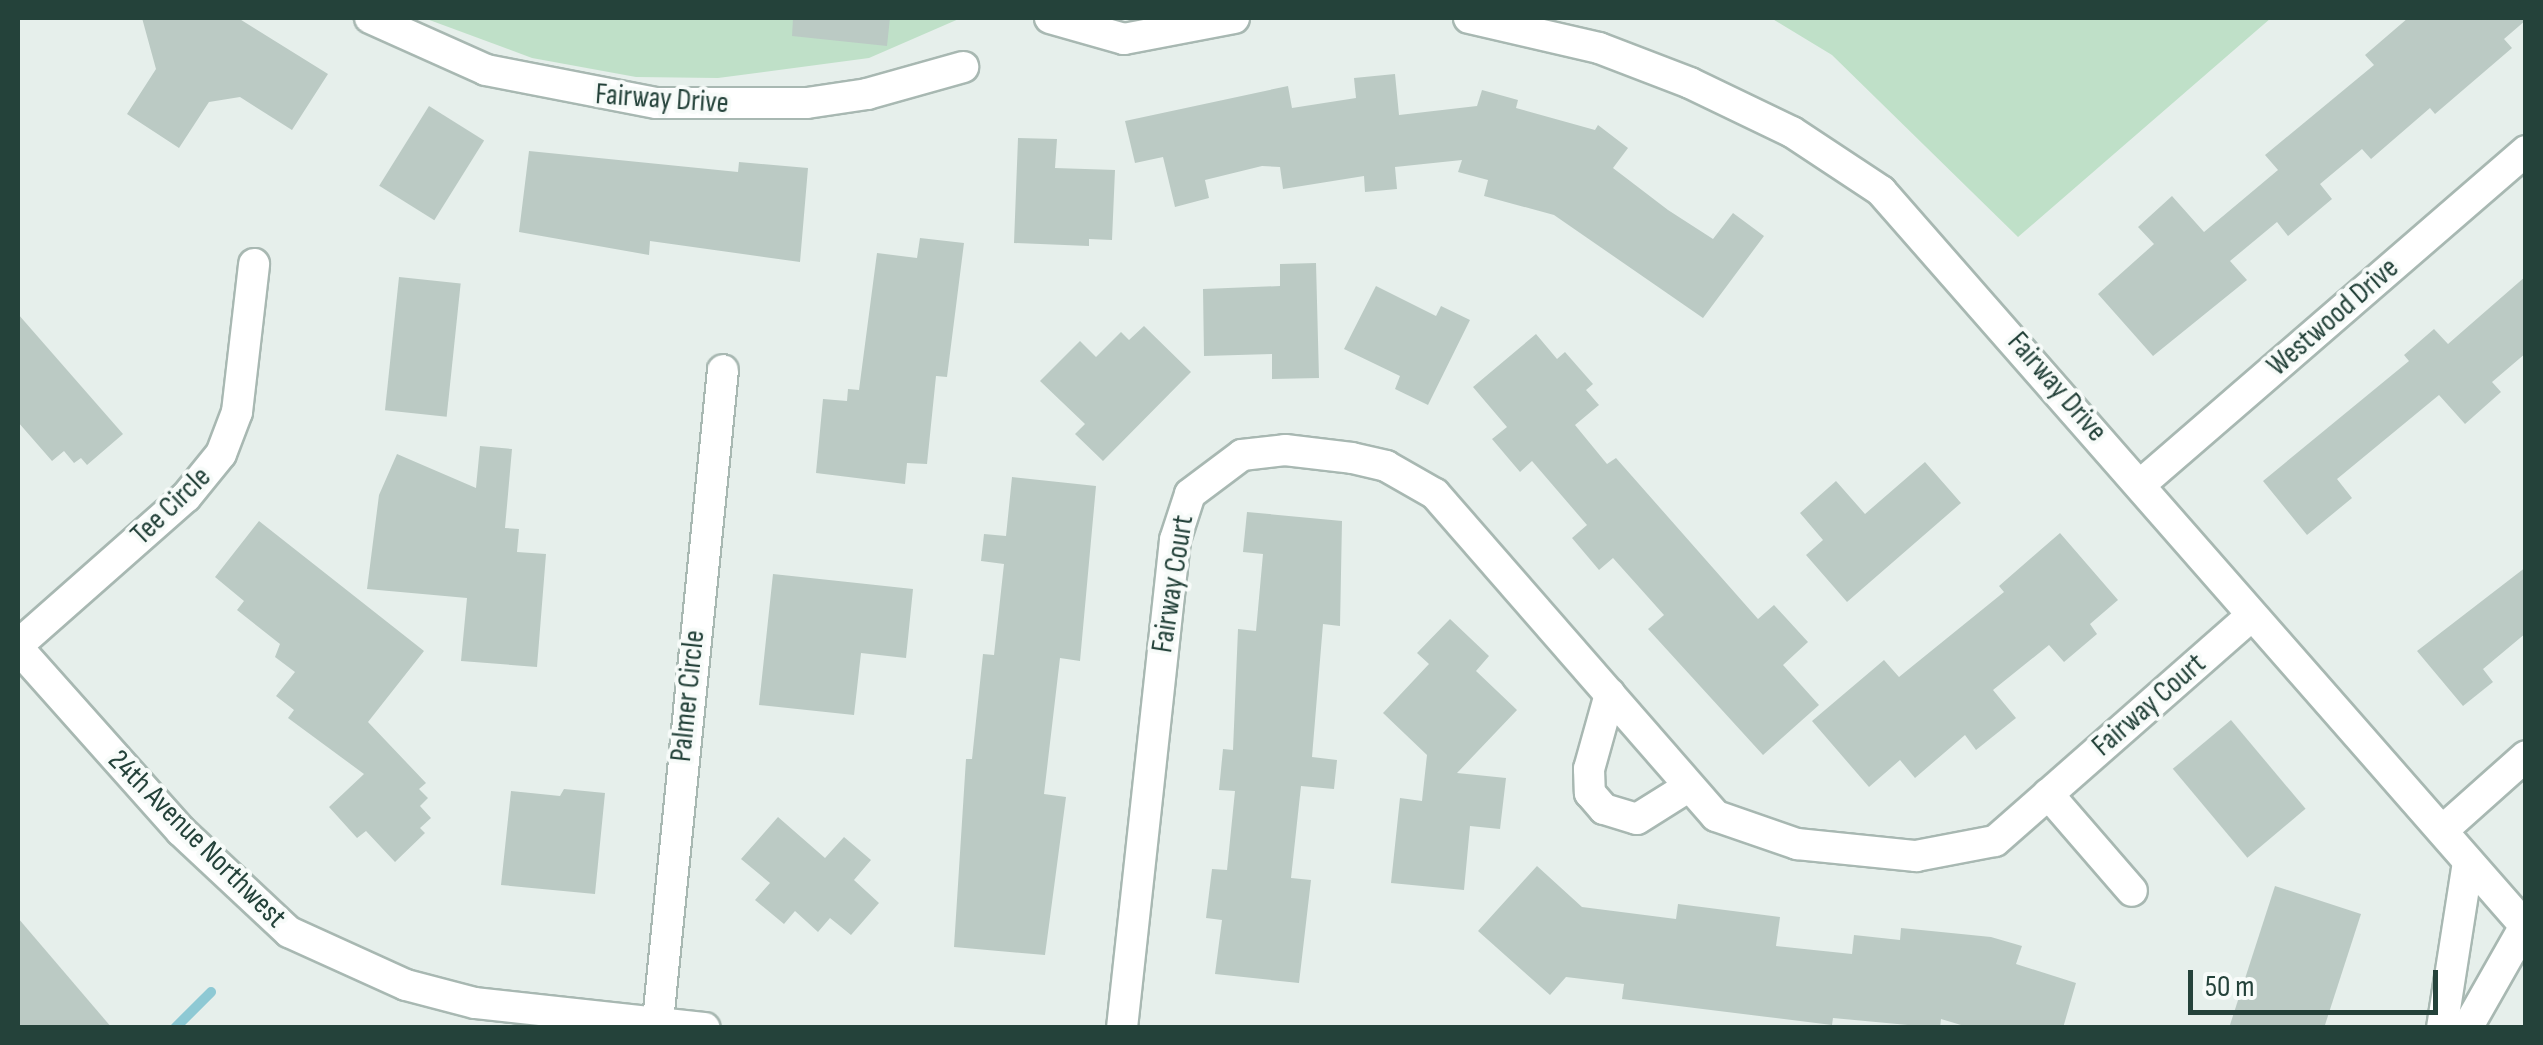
<!DOCTYPE html>
<style>
body{margin:0}
#map{position:relative;width:2543px;height:1045px;overflow:hidden;background:#e6efeb;font-family:"Sofia Sans Condensed",sans-serif}
div>[style]{position:absolute}
.green>*{inset:0;background:#bfe0c8}
.stream>*{height:10px;margin:-5px;padding:0 5px;transform-origin:5px;border-radius:5px;background:#8ec9d4}
.building>*{inset:0;background:#bbcac4;transform-origin:0 0}
.roads{filter:drop-shadow(2px 0 #a8b8b2) drop-shadow(-2px 0 #a8b8b2) drop-shadow(0 2px #a8b8b2) drop-shadow(0 -2px #a8b8b2)}
.minor>*{height:30px;margin:-15px;padding:0 15px;transform-origin:15px;border-radius:15px;background:#fff}
.tertiary>*{height:30px;margin:-15px;padding:0 15px;transform-origin:15px;border-radius:15px;background:#fff}
.secondary>*{height:30px;margin:-15px;padding:0 15px;transform-origin:15px;border-radius:15px;background:#fff}
span{translate:-50% -50%;white-space:nowrap;text-align:center;line-height:1.15;-webkit-text-stroke:8px #f7fbf9;paint-order:stroke}
.street-label{font-size:30px;color:#24423a}
.frame{position:absolute;inset:0;border:20px solid #24423a;pointer-events:none}
.scale{position:absolute;left:2188px;top:970px;width:250px;height:45px;box-sizing:border-box;border:5px solid #24423a;border-top:0;padding-left:12px;font-size:30px;line-height:35px;white-space:nowrap;color:#24423a;-webkit-text-stroke:8px #f7fbf9;paint-order:stroke}
</style>
<div id="map">
<div class="green">
<i style="clip-path:polygon(424px 18px,961px 18px,869px 58px,718px 78px,636px 77px,532px 58px)"></i>
<i style="clip-path:polygon(1771px 18px,2271px 18px,2018px 237px,1832px 55px)"></i>
</div>
<div class="stream">
<i style="left:175px;top:1028px;width:51px;rotate:-45deg"></i>
</div>
<div class="building">
<i style="clip-path:polygon(142px 18px,238px 18px,328px 74px,292px 130px,240px 97px,209px 102px,179px 148px,127px 114px,156px 69px)"></i>
<i style="clip-path:polygon(793px 18px,890px 18px,887px 46px,792px 36px)"></i>
<i style="clip-path:polygon(2408px 18px,2526px 20px,2504px 39px,2512px 48px,2435px 114px,2430px 108px,2371px 159px,2362px 149px,2320px 184px,2332px 199px,2288px 236px,2277px 222px,2230px 261px,2247px 280px,2153px 356px,2098px 294px,2154px 244px,2138px 227px,2172px 196px,2204px 232px,2278px 170px,2265px 155px,2374px 65px,2365px 55px)"></i>
<i style="clip-path:polygon(1395px 74px,1399px 115px,1477px 106px,1482px 90px,1518px 100px,1516px 108px,1595px 130px,1598px 125px,1628px 148px,1613px 168px,1668px 210px,1713px 239px,1733px 213px,1764px 236px,1703px 318px,1554px 215px,1484px 196px,1488px 180px,1458px 172px,1462px 160px,1395px 167px,1397px 189px,1365px 192px,1364px 176px,1283px 189px,1280px 167px,1262px 166px,1205px 180px,1209px 198px,1175px 207px,1163px 157px,1135px 163px,1125px 121px,1288px 86px,1292px 108px,1356px 98px,1354px 78px)"></i>
<i style="left:429px;top:106px;width:65px;height:94px;rotate:32deg"></i>
<i style="clip-path:polygon(1018px 138px,1057px 139px,1055px 168px,1115px 170px,1112px 240px,1089px 239px,1089px 246px,1014px 243px)"></i>
<i style="clip-path:polygon(529px 151px,738px 172px,739px 162px,808px 168px,800px 262px,650px 241px,649px 255px,519px 232px)"></i>
<i style="clip-path:polygon(920px 238px,964px 243px,947px 377px,936px 376px,927px 464px,907px 463px,905px 484px,816px 473px,823px 399px,847px 401px,848px 389px,859px 390px,877px 253px,917px 258px)"></i>
<i style="clip-path:polygon(1316px 263px,1319px 378px,1272px 379px,1272px 354px,1204px 356px,1203px 289px,1280px 286px,1280px 264px)"></i>
<i style="clip-path:polygon(2526px 276px,2526px 353px,2492px 382px,2501px 392px,2465px 424px,2439px 395px,2337px 479px,2352px 498px,2307px 535px,2263px 481px,2409px 361px,2404px 355px,2434px 329px,2448px 344px)"></i>
<i style="left:399px;top:277px;width:62px;height:134px;rotate:6deg"></i>
<i style="clip-path:polygon(1376px 286px,1436px 316px,1441px 306px,1470px 320px,1428px 405px,1395px 389px,1400px 376px,1344px 349px)"></i>
<i style="clip-path:polygon(18px 314px,123px 434px,87px 465px,81px 458px,74px 463px,64px 451px,52px 461px,18px 422px)"></i>
<i style="clip-path:polygon(1144px 326px,1191px 372px,1103px 461px,1075px 434px,1085px 424px,1040px 381px,1080px 341px,1096px 357px,1121px 332px,1129px 340px)"></i>
<i style="clip-path:polygon(1536px 334px,1557px 359px,1565px 352px,1593px 384px,1586px 390px,1599px 405px,1575px 425px,1607px 464px,1616px 458px,1758px 619px,1774px 605px,1808px 642px,1783px 665px,1819px 705px,1763px 755px,1648px 629px,1664px 615px,1613px 558px,1599px 570px,1572px 538px,1587px 525px,1532px 461px,1520px 472px,1492px 439px,1507px 427px,1473px 387px)"></i>
<i style="clip-path:polygon(480px 446px,512px 449px,505px 528px,519px 529px,517px 552px,546px 554px,537px 667px,461px 661px,467px 598px,367px 589px,379px 495px,397px 454px,476px 488px)"></i>
<i style="clip-path:polygon(1925px 462px,1961px 503px,1847px 602px,1806px 555px,1823px 540px,1800px 513px,1836px 481px,1865px 514px)"></i>
<i style="clip-path:polygon(1012px 477px,1096px 486px,1080px 661px,1060px 658px,1044px 794px,1066px 797px,1045px 955px,954px 947px,966px 759px,972px 759px,983px 654px,994px 655px,1004px 564px,981px 561px,984px 534px,1006px 536px)"></i>
<i style="clip-path:polygon(1247px 512px,1342px 521px,1340px 626px,1323px 624px,1312px 757px,1337px 760px,1334px 789px,1301px 786px,1291px 878px,1311px 880px,1299px 983px,1215px 974px,1222px 920px,1206px 918px,1212px 869px,1227px 870px,1235px 791px,1219px 790px,1223px 749px,1233px 750px,1238px 629px,1256px 631px,1263px 554px,1243px 552px)"></i>
<i style="clip-path:polygon(259px 521px,424px 651px,368px 722px,426px 783px,419px 789px,428px 798px,420px 806px,431px 818px,420px 828px,425px 833px,395px 862px,366px 831px,357px 838px,329px 807px,364px 774px,288px 718px,294px 710px,276px 696px,295px 672px,275px 657px,280px 644px,237px 610px,244px 601px,215px 577px)"></i>
<i style="clip-path:polygon(2060px 533px,2118px 600px,2090px 624px,2097px 634px,2064px 662px,2049px 645px,1993px 690px,2016px 718px,1976px 750px,1965px 735px,1915px 778px,1900px 760px,1869px 787px,1812px 721px,1884px 660px,1899px 677px,2004px 592px,1999px 586px)"></i>
<i style="clip-path:polygon(2526px 567px,2526px 633px,2483px 669px,2493px 682px,2463px 706px,2417px 651px)"></i>
<i style="clip-path:polygon(773px 574px,913px 589px,906px 658px,861px 653px,854px 715px,759px 705px)"></i>
<i style="clip-path:polygon(1450px 619px,1489px 656px,1476px 671px,1517px 710px,1457px 773px,1506px 778px,1500px 829px,1470px 826px,1464px 890px,1391px 883px,1400px 798px,1422px 801px,1427px 755px,1383px 713px,1429px 664px,1417px 653px)"></i>
<i style="left:2231px;top:720px;width:116px;height:76px;rotate:50deg"></i>
<i style="clip-path:polygon(564px 789px,605px 793px,595px 894px,501px 885px,511px 791px,560px 796px)"></i>
<i style="clip-path:polygon(778px 817px,825px 858px,844px 837px,871px 860px,854px 880px,879px 903px,851px 935px,830px 918px,818px 932px,795px 911px,784px 924px,755px 900px,770px 883px,741px 859px)"></i>
<i style="clip-path:polygon(1537px 866px,1582px 907px,1676px 919px,1678px 904px,1780px 917px,1776px 946px,1852px 954px,1854px 935px,1900px 940px,1901px 928px,1991px 937px,2022px 946px,2016px 964px,2076px 983px,2063px 1028px,1971px 1028px,1941px 1019px,1940px 1028px,1833px 1018px,1832px 1025px,1622px 999px,1624px 984px,1566px 977px,1550px 995px,1478px 931px)"></i>
<i style="clip-path:polygon(2275px 886px,2361px 914px,2324px 1028px,2229px 1028px)"></i>
<i style="clip-path:polygon(18px 918px,112px 1028px,18px 1028px)"></i>
</div>
<div class="roads">
<div class="minor">
<i style="left:370px;top:18px;width:127px;rotate:24.1deg"></i>
<i style="left:486px;top:70px;width:173px;rotate:11deg"></i>
<i style="left:656px;top:103px;width:151px"></i>
<i style="left:807px;top:103px;width:61px;rotate:-8.5deg"></i>
<i style="left:867px;top:94px;width:100px;rotate:-15.7deg"></i>
<i style="left:1050px;top:18px;width:77px;rotate:15.8deg"></i>
<i style="left:1124px;top:39px;width:112px;rotate:-10.8deg"></i>
<i style="left:1469px;top:18px;width:133px;rotate:13deg"></i>
<i style="left:1599px;top:48px;width:97px;rotate:21deg"></i>
<i style="left:1690px;top:83px;width:113px;rotate:25.7deg"></i>
<i style="left:1792px;top:132px;width:107px;rotate:33.5deg"></i>
<i style="left:1881px;top:191px;width:979px;rotate:48.77deg"></i>
<i style="left:2141px;top:484px;width:509px;rotate:-40.86deg"></i>
<i style="left:18px;top:645px;width:224px;rotate:-41.4deg"></i>
<i style="left:186px;top:497px;width:55px;rotate:-50.9deg"></i>
<i style="left:221px;top:454px;width:45px;rotate:-69.1deg"></i>
<i style="left:237px;top:412px;width:149px;rotate:-83.4deg"></i>
<i style="left:1610px;top:694px;width:78px;rotate:105.6deg"></i>
<i style="left:1589px;top:769px;width:24px;rotate:88deg"></i>
<i style="left:1590px;top:793px;width:21px;rotate:49deg"></i>
<i style="left:1604px;top:809px;width:34px;rotate:17deg"></i>
<i style="left:1637px;top:819px;width:60px;rotate:-32.1deg"></i>
<i style="left:2048px;top:794px;width:128px;rotate:49.1deg"></i>
<i style="left:2443px;top:830px;width:111px;rotate:-41.7deg"></i>
<i style="left:658px;top:1021px;width:654px;rotate:-84.3deg"></i>
<i style="left:1122px;top:1028px;width:491px;rotate:-83.8deg"></i>
<i style="left:1175px;top:540px;width:48px;rotate:-71.9deg"></i>
<i style="left:1190px;top:494px;width:65px;rotate:-36.9deg"></i>
<i style="left:1242px;top:455px;width:43px;rotate:-6.6deg"></i>
<i style="left:1285px;top:450px;width:67px;rotate:6.8deg"></i>
<i style="left:1352px;top:458px;width:35px;rotate:13deg"></i>
<i style="left:1386px;top:466px;width:56px;rotate:29.7deg"></i>
<i style="left:1435px;top:494px;width:427px;rotate:48.9deg"></i>
<i style="left:1716px;top:816px;width:86px;rotate:19.1deg"></i>
<i style="left:1797px;top:844px;width:120px;rotate:5.8deg"></i>
<i style="left:1916px;top:856px;width:80px;rotate:-10.8deg"></i>
<i style="left:1995px;top:841px;width:339px;rotate:-41.3deg"></i>
</div>
<div class="tertiary">
<i style="left:2442px;top:1028px;width:168px;rotate:-81.1deg"></i>
<i style="left:2467px;top:1028px;width:117px;rotate:-60.4deg"></i>
</div>
<div class="secondary">
<i style="left:18px;top:648px;width:245px;rotate:48.3deg"></i>
<i style="left:181px;top:831px;width:148px;rotate:43.1deg"></i>
<i style="left:289px;top:932px;width:128px;rotate:24.4deg"></i>
<i style="left:406px;top:985px;width:71px;rotate:14.6deg"></i>
<i style="left:475px;top:1003px;width:231px;rotate:6.2deg"></i>
</div>
</div>
<div class="street-label">
<span style="left:662px;top:99px;rotate:4deg">Fairway Drive</span>
<span style="left:2333px;top:317px;rotate:-41deg">Westwood Drive</span>
<span style="left:2057px;top:387px;rotate:49deg">Fairway Drive</span>
<span style="left:171px;top:506px;rotate:-44deg">Tee Circle</span>
<span style="left:1173px;top:584px;rotate:-81deg">Fairway Court</span>
<span style="left:688px;top:696px;rotate:-84deg">Palmer Circle</span>
<span style="left:2149px;top:705px;rotate:-41deg">Fairway Court</span>
<span style="left:197px;top:839px;rotate:45deg">24th Avenue Northwest</span>
</div>
<div class="frame"></div>
<div class="scale">50 m</div>
</div>
